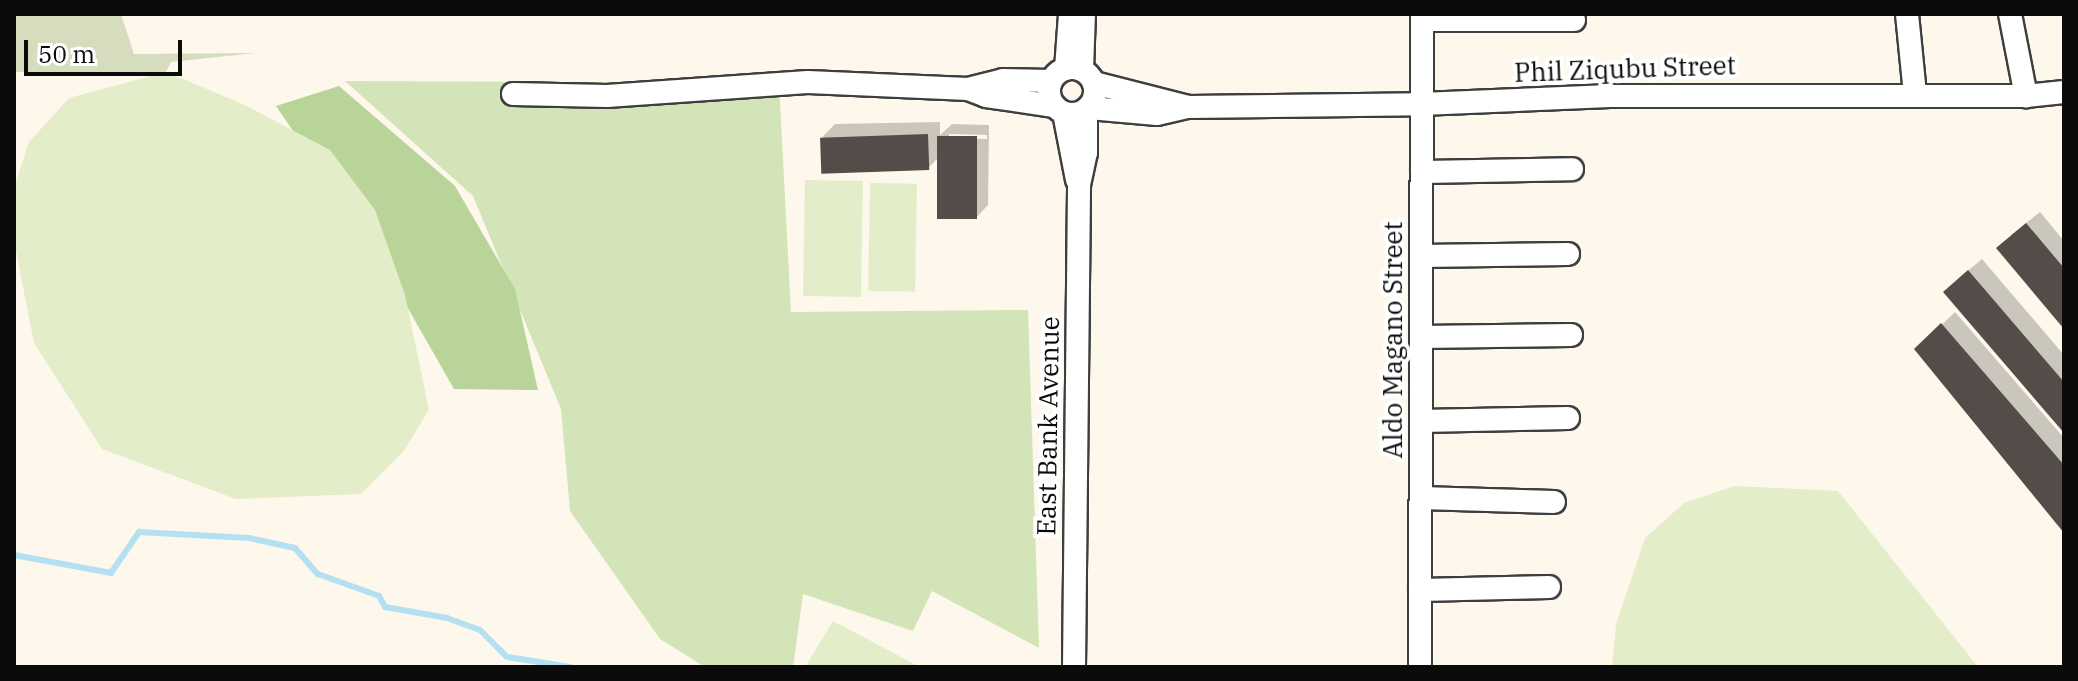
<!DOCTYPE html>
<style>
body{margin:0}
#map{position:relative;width:2078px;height:681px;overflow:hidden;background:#fdf8eb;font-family:"IBM Plex Serif",serif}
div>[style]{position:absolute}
.green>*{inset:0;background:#d3e5b8}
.forest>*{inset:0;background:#b9d499}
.cemetery>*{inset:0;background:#d6ddbf}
.pitch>*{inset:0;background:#e4edc9;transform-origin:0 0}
.shadow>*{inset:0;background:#0003}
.stream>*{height:6px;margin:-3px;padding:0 3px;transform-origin:3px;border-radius:3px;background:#b4e0f1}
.building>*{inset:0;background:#534c49;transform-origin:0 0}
.roads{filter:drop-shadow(2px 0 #3e3e3e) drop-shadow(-2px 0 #3e3e3e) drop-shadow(0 2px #3e3e3e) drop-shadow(0 -2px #3e3e3e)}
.minor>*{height:22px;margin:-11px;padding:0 11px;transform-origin:11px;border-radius:11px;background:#fff}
.minor>.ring{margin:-11px;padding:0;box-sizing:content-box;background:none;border:22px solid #fff;border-radius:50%}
span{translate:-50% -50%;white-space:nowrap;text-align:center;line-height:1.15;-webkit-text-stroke:8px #fff;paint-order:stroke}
.street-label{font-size:26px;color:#0b0b0b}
.frame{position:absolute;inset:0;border:16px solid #0b0b0b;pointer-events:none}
.scale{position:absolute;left:24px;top:40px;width:158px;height:36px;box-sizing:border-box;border:4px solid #0b0b0b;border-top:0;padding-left:10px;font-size:24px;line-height:28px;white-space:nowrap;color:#0b0b0b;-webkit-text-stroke:6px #fff;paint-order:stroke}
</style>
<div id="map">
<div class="green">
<i style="clip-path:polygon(345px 81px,779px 83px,791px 312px,1028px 310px,1039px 648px,932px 591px,913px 631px,803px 594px,793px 667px,705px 667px,660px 639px,570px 511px,561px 409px,473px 196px)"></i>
</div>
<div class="forest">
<i style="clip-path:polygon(339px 86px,455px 186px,515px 289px,538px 390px,454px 389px,374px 249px,276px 106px)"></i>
</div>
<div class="cemetery">
<i style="clip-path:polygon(14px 14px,121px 14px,134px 54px,257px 53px,171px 62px,166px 72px,14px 72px)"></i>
</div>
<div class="pitch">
<i style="clip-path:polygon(166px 72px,245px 105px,330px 150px,375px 210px,405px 295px,429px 410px,403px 452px,361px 494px,236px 499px,102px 449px,34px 343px,14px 241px,14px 188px,29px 142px,69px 98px)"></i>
<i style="left:805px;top:180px;width:58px;height:116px;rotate:1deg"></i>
<i style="left:870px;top:183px;width:47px;height:108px;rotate:1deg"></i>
<i style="clip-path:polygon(1734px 486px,1838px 491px,1978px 667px,1612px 667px,1616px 624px,1645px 538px,1684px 503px)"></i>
<i style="clip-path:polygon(833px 621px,920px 667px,805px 667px)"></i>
</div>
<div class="shadow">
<i style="clip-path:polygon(evenodd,940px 122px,940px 135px,952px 124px,989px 125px,988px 205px,976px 218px,939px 157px,928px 168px,822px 137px,835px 124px,940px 122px,949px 134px,987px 135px,987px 139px,949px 138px,949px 134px)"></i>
<i style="clip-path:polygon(2040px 212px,2064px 241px,2064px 326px,2011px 235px)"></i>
<i style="clip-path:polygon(1982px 259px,2064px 355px,2064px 430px,1958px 279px)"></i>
<i style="clip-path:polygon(1955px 312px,2064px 438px,2064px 530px,1917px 349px)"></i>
</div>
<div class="stream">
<i style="left:14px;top:555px;width:99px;rotate:10.5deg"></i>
<i style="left:111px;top:573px;width:50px;rotate:-55.7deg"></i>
<i style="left:139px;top:532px;width:110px;rotate:3.1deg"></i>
<i style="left:249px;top:538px;width:47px;rotate:12.3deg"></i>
<i style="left:295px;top:548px;width:35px;rotate:49deg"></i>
<i style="left:318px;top:574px;width:65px;rotate:19.8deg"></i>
<i style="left:379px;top:596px;width:13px;rotate:61deg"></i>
<i style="left:385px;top:607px;width:63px;rotate:10.1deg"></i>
<i style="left:447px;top:618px;width:35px;rotate:20deg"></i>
<i style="left:480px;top:630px;width:38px;rotate:45deg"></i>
<i style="left:507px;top:657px;width:64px;rotate:9deg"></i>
</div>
<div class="building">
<i style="left:928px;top:134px;width:36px;height:108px;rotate:88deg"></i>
<i style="left:937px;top:136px;width:40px;height:83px"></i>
<i style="clip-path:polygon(2026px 223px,2064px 268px,2064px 329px,1996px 248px)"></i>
<i style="clip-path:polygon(1968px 270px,2064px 382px,2064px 433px,1943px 292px)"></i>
<i style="clip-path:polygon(1941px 323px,2064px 465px,2064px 533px,1914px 349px)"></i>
</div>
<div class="roads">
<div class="minor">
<i style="left:1907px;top:14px;width:80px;rotate:84.3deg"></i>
<i style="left:2010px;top:14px;width:84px;rotate:79deg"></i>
<i style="left:1422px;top:20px;width:152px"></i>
<i class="ring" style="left:1049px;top:68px;width:24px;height:24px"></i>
<i style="left:1066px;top:69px;width:55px;rotate:-85.8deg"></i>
<i style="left:1082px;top:70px;width:56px;rotate:-88deg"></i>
<i style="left:1094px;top:83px;width:97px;rotate:14.3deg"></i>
<i style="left:968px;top:89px;width:36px;rotate:-14deg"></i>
<i style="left:1003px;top:80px;width:48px;rotate:1.2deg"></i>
<i style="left:513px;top:94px;width:94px;rotate:1.2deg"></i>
<i style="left:607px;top:96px;width:201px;rotate:-4deg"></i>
<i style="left:808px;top:82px;width:160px;rotate:2.5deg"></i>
<i style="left:968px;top:89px;width:19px;rotate:21deg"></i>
<i style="left:986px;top:96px;width:69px;rotate:8.4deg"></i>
<i style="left:1089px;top:108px;width:68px;rotate:5deg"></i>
<i style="left:1157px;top:114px;width:32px;rotate:-13deg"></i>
<i style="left:1188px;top:107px;width:233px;rotate:-0.7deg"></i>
<i style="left:1421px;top:104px;width:189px;rotate:-2.4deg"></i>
<i style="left:1610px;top:96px;width:416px"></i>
<i style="left:2026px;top:96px;width:38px;rotate:-6deg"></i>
<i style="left:1064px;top:113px;width:68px;rotate:79deg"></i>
<i style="left:1422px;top:172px;width:150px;rotate:-1.1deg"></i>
<i style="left:1421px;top:256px;width:147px;rotate:-0.8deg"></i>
<i style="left:1421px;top:337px;width:150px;rotate:-0.8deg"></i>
<i style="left:1421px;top:421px;width:147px;rotate:-1.2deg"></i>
<i style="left:1421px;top:498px;width:133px;rotate:1.7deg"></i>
<i style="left:1420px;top:590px;width:129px;rotate:-1.3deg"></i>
<i style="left:1074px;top:667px;width:482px;rotate:-89.4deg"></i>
<i style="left:1079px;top:185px;width:33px;rotate:-78deg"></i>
<i style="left:1086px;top:153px;width:43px;rotate:-90deg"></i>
<i style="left:1420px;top:667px;width:653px;rotate:-89.82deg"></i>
</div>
</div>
<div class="street-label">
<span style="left:1625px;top:69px;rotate:-2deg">Phil Ziqubu Street</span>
<span style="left:1393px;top:340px;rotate:-90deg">Aldo Magano Street</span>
<span style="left:1048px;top:426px;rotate:-89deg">East Bank Avenue</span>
</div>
<div class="frame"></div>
<div class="scale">50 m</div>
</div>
